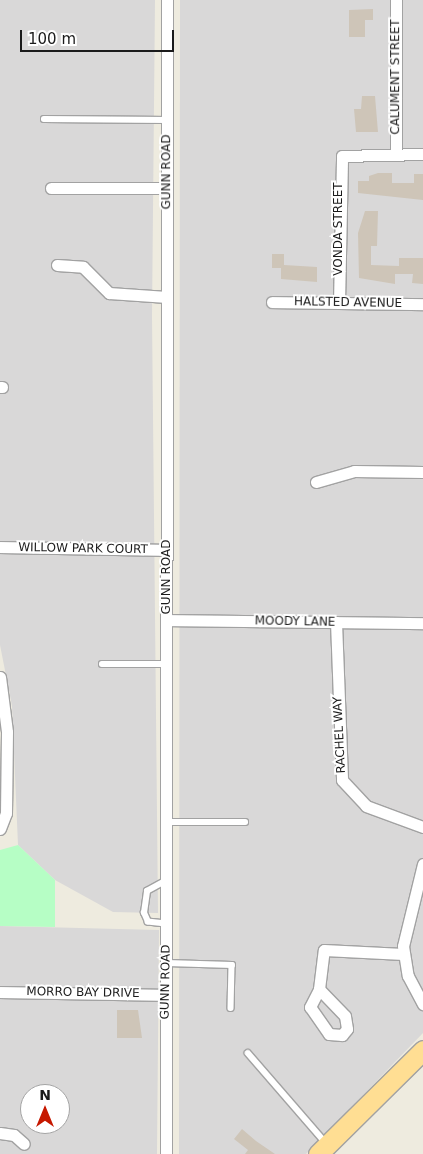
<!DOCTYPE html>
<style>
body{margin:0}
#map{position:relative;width:423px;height:1154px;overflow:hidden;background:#eeebdf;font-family:"DejaVu Sans",sans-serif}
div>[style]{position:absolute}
.residential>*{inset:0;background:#d9d8d8}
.park>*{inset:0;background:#b6fec5}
.building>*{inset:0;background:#cec5b8}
.roads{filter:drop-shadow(1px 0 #a2a2a2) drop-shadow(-1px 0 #a2a2a2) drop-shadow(0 1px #a2a2a2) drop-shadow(0 -1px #a2a2a2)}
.service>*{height:5.5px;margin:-2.75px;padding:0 2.75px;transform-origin:2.75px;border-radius:2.75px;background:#fff}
.minor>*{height:11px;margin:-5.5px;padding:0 5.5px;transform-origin:5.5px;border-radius:5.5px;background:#fff}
.primary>*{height:19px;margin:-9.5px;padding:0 9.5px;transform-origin:9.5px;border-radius:9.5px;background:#ffde93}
span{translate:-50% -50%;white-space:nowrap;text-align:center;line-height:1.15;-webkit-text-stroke:4px #fff;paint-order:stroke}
.street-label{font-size:12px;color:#1b1b1b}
.north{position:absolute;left:20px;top:1084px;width:50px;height:50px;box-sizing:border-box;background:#fff;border:1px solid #a4a4a4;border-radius:50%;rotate:0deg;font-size:14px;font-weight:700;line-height:20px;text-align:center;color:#1b1b1b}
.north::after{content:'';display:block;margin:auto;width:18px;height:22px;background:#c61800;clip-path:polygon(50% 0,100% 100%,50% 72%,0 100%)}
.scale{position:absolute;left:20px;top:30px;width:154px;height:22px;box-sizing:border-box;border:2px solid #1b1b1b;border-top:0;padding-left:6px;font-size:15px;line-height:18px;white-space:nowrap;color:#1b1b1b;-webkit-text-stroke:4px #fff;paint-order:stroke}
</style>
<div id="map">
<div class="residential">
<i style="clip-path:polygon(0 0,155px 0,152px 316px,158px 913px,113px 912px,55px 880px,18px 845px,12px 706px,0 645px)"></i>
<i style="clip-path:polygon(180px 0,423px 0,423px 1033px,306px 1154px,179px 1154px)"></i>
<i style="clip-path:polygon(evenodd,0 926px,159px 930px,157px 1154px,0 1154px,0 926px,30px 1094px,60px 1094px,60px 1124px,30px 1124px,30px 1094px)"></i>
</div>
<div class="park">
<i style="clip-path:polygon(18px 845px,55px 880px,55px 927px,0 926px,0 850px)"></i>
</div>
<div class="building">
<i style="clip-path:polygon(373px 9px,373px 20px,365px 20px,365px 37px,349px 37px,349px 10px)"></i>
<i style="clip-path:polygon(362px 96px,375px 96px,378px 132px,356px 132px,354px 109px,361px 109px)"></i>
<i style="clip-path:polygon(378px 173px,392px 173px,392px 183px,414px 183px,414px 174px,423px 174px,423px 200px,358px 193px,358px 181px,369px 181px,369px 176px)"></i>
<i style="clip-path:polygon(365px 211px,378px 211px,377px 246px,371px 246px,371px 265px,399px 266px,399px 258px,423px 258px,423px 284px,412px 283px,413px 274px,395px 274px,395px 284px,359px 278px,358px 233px)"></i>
<i style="clip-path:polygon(272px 254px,284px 254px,284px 265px,317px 267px,317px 282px,281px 279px,281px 268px,272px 268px)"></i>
<i style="clip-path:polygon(117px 1010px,138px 1010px,142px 1038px,117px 1038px)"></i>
<i style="clip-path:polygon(242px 1129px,256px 1141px,275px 1154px,245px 1154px,248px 1150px,234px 1139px)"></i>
</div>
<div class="roads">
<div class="service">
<i style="left:44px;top:119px;width:123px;rotate:0.5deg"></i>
<i style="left:102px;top:664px;width:65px"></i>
<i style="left:167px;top:822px;width:78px"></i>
<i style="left:166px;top:924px;width:18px;rotate:-174deg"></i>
<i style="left:148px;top:922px;width:10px;rotate:-114deg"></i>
<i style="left:144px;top:913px;width:22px;rotate:-82deg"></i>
<i style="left:147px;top:891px;width:23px;rotate:-29deg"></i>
<i style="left:167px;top:963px;width:65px;rotate:1.8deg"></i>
<i style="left:232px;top:965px;width:43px;rotate:91.3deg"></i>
<i style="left:248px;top:1053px;width:119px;rotate:49.1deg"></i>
</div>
<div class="minor">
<i style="left:396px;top:154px;width:154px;rotate:-90deg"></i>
<i style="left:51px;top:188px;width:116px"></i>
<i style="left:57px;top:265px;width:26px;rotate:4deg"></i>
<i style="left:83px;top:267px;width:37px;rotate:45deg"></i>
<i style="left:109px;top:293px;width:58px;rotate:3.9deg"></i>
<i style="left:272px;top:302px;width:151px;rotate:0.8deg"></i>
<i style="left:339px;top:303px;width:147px;rotate:-88.8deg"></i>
<i style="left:342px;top:156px;width:81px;rotate:-1.4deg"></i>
<i style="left:0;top:387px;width:2px"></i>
<i style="left:316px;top:482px;width:40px;rotate:-16deg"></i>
<i style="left:354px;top:471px;width:69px;rotate:0.8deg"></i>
<i style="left:0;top:547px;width:167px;rotate:1deg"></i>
<i style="left:167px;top:620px;width:256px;rotate:0.7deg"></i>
<i style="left:336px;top:622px;width:158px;rotate:87.8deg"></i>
<i style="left:342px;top:780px;width:35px;rotate:47deg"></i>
<i style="left:366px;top:806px;width:61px;rotate:20.2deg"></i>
<i style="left:0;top:677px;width:55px;rotate:82.7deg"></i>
<i style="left:7px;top:732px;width:81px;rotate:90.7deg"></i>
<i style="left:6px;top:813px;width:17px;rotate:111deg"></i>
<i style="left:423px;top:864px;width:84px;rotate:103.7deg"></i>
<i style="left:403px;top:946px;width:30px;rotate:81deg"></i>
<i style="left:408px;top:976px;width:32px;rotate:62deg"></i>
<i style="left:319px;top:989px;width:37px;rotate:46deg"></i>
<i style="left:345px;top:1016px;width:13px;rotate:81deg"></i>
<i style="left:347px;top:1029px;width:8px;rotate:130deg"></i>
<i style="left:342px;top:1035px;width:13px;rotate:-176deg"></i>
<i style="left:329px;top:1034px;width:33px;rotate:-125deg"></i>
<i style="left:310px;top:1007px;width:20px;rotate:-63deg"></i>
<i style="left:319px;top:989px;width:39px;rotate:-83deg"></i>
<i style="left:324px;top:950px;width:79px;rotate:2.9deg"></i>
<i style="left:0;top:992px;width:166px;rotate:1deg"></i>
<i style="left:0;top:1133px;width:14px;rotate:8deg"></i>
<i style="left:14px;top:1135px;width:13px;rotate:42deg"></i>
<i style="left:166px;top:1154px;width:1154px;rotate:-89.95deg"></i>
</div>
<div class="primary">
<i style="left:318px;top:1154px;width:148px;rotate:-44.7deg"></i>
</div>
</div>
<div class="street-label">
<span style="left:396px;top:77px;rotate:-90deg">CALUMENT STREET</span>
<span style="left:167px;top:172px;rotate:-90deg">GUNN ROAD</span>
<span style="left:339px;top:229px;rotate:-90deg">VONDA STREET</span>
<span style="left:348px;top:303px;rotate:1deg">HALSTED AVENUE</span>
<span style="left:83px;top:549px;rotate:1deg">WILLOW PARK COURT</span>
<span style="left:167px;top:577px;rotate:-90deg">GUNN ROAD</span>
<span style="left:295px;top:622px;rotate:1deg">MOODY LANE</span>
<span style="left:340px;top:735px;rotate:-93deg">RACHEL WAY</span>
<span style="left:166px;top:982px;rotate:-89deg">GUNN ROAD</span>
<span style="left:83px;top:993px;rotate:1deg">MORRO BAY DRIVE</span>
</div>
<div class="north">N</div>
<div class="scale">100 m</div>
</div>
